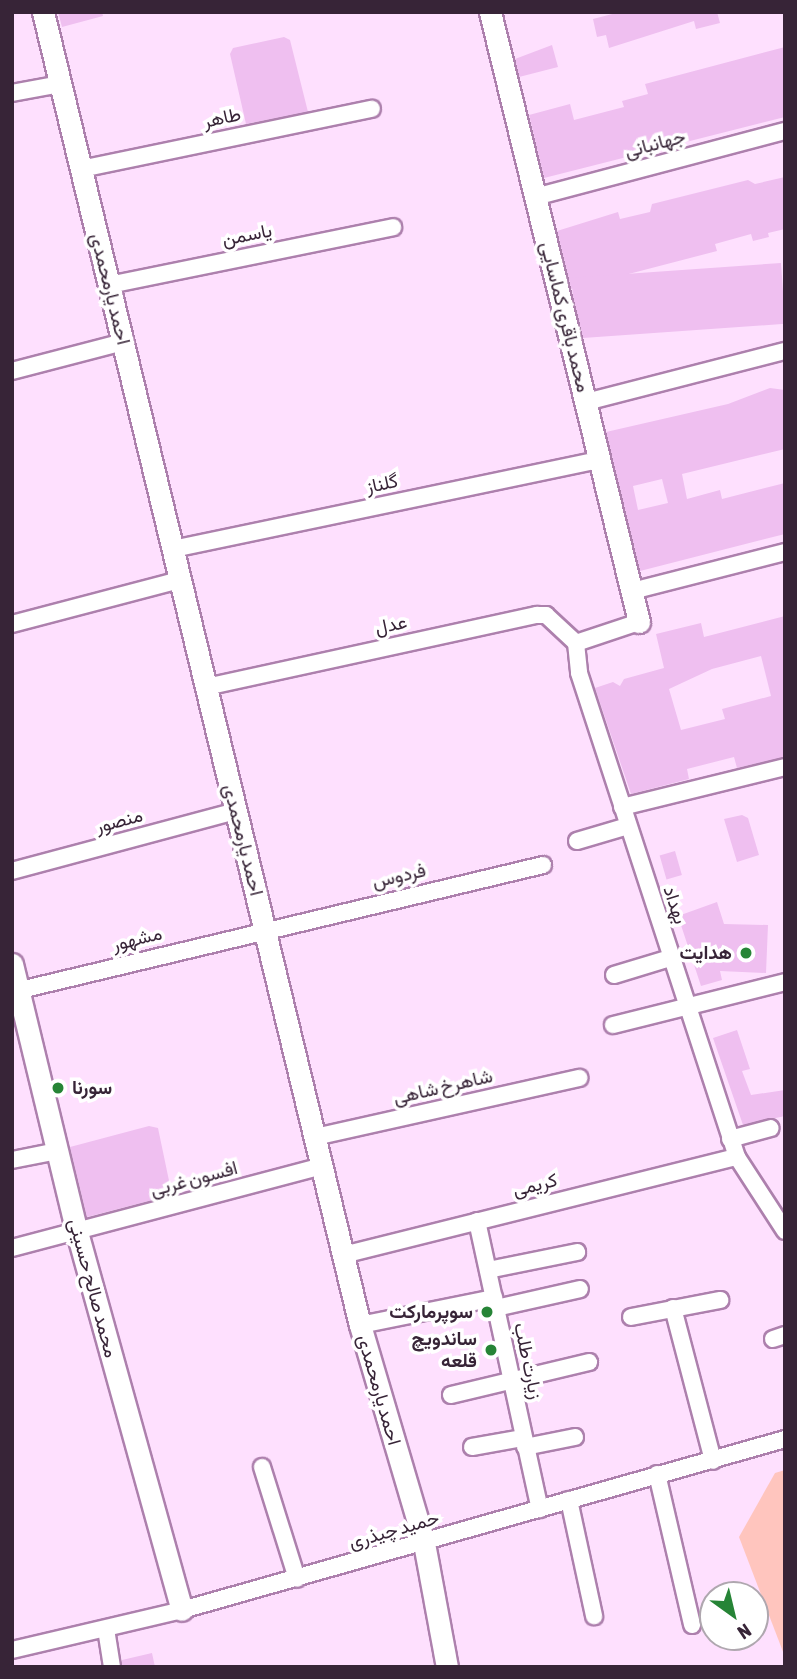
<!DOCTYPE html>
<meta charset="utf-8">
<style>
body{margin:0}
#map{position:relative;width:797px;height:1679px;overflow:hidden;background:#fee0fe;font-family:"Asap Condensed",Vazirmatn,sans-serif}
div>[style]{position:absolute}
.green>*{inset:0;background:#ffc5be}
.building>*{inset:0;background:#efbff0;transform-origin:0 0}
.roads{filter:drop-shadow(2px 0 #ad80ad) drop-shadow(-2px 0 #ad80ad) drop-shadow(0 2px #ad80ad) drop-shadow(0 -2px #ad80ad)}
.minor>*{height:16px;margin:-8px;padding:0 8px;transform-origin:8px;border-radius:8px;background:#fff}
.tertiary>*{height:21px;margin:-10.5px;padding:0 10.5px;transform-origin:10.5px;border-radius:10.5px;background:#fff}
.dots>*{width:19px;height:19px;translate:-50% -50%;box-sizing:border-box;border:4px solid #fff;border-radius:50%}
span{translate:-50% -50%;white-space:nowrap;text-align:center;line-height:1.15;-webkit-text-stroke:7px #fff;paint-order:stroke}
.street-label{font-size:19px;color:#372437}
.poi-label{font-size:19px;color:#372437;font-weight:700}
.right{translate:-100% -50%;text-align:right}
.left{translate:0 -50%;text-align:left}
.frame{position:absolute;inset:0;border:14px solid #372437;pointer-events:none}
.north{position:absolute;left:699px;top:1581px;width:70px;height:70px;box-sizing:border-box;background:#fff;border:2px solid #afa7af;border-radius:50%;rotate:146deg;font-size:19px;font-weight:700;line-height:28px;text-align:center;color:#372437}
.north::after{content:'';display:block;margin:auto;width:24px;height:32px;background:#268436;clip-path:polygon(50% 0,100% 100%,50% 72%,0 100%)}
</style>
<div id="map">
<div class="green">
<i style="clip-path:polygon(785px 1470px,785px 1657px,739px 1537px,775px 1473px)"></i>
</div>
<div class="building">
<i style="clip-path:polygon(58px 12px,102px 12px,103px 16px,62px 27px)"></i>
<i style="clip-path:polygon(620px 12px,717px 12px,720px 23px,696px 29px,694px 21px,609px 48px,606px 35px,597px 37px,593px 19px)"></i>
<i style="clip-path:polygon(284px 37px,290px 40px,308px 112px,246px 124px,230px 54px,233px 48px)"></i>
<i style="clip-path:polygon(552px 45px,558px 67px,519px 77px,515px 59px)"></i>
<i style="clip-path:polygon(785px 47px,785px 117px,544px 178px,529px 115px,570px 104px,574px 120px,624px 107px,622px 101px,648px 94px,645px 84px)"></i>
<i style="clip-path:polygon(785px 177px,785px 229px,768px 233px,769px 237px,753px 241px,751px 234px,715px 244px,717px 251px,571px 289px,557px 231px,618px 212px,620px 219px,650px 212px,652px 204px,748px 180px,755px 184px)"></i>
<i style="left:781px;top:263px;width:61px;height:210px;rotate:86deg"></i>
<i style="clip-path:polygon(evenodd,770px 388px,785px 390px,785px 449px,682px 474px,687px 499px,720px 490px,722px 499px,785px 483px,785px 534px,640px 571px,606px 432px,728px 404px,770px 388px,662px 479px,668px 503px,638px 510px,633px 486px,662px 479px)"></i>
<i style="clip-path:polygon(evenodd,785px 616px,785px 757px,737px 768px,734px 757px,687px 769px,689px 779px,631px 794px,595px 688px,613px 682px,620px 686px,624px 679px,664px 668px,656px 634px,701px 623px,704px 637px,785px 616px,761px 656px,771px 696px,722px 709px,725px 719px,681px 730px,669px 689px,712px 669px,761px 656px)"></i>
<i style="clip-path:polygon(742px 815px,748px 818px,759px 855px,737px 862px,724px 819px)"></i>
<i style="left:675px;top:851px;width:25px;height:16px;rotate:74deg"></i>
<i style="clip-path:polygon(717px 902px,724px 924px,768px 925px,766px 973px,720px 971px,722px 980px,701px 986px,678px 916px)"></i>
<i style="clip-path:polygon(737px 1030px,750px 1069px,742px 1071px,751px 1095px,785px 1090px,785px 1116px,743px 1125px,713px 1038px)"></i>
<i style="clip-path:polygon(149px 1126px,158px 1128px,172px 1195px,87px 1217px,70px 1147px)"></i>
<i style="clip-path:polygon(152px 1653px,155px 1667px,122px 1667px,122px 1660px)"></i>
</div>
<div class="roads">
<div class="minor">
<i style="left:12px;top:93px;width:49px;rotate:-10.6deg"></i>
<i style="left:81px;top:169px;width:297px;rotate:-11.7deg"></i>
<i style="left:535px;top:197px;width:259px;rotate:-14.8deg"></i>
<i style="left:109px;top:285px;width:290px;rotate:-11.5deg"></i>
<i style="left:12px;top:371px;width:115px;rotate:-14.6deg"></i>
<i style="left:586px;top:402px;width:205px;rotate:-14.4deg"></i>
<i style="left:173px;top:549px;width:436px;rotate:-11.8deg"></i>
<i style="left:632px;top:591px;width:158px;rotate:-14.3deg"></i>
<i style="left:639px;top:622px;width:66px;rotate:161.6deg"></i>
<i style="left:576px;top:643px;width:30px;rotate:84deg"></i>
<i style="left:579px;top:673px;width:509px;rotate:71.92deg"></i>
<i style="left:737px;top:1157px;width:88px;rotate:57deg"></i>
<i style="left:12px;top:624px;width:174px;rotate:-14.7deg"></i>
<i style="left:206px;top:687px;width:339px;rotate:-12.3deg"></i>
<i style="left:537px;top:615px;width:9px"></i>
<i style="left:546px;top:615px;width:41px;rotate:43deg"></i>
<i style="left:622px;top:807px;width:168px;rotate:-13.8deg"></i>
<i style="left:577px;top:841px;width:53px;rotate:-16.4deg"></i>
<i style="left:12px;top:871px;width:232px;rotate:-15deg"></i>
<i style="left:614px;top:975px;width:59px;rotate:-16.9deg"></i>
<i style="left:12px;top:992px;width:546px;rotate:-13.45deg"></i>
<i style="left:613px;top:1025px;width:177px;rotate:-14deg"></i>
<i style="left:315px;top:1137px;width:271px;rotate:-12.6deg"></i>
<i style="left:730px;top:1139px;width:42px;rotate:-15deg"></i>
<i style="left:12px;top:1160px;width:47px;rotate:-11.1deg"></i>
<i style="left:477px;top:1221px;width:295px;rotate:77.7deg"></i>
<i style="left:12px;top:1248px;width:321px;rotate:-14.8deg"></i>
<i style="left:343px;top:1255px;width:406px;rotate:-14deg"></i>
<i style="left:488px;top:1270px;width:91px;rotate:-11.4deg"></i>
<i style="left:496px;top:1308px;width:86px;rotate:-12.7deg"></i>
<i style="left:673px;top:1308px;width:158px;rotate:75.3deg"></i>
<i style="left:631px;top:1317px;width:91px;rotate:-10.8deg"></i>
<i style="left:360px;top:1325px;width:137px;rotate:-11.4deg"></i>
<i style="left:773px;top:1339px;width:13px;rotate:-18deg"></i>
<i style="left:451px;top:1395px;width:142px;rotate:-13.4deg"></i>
<i style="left:472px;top:1447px;width:52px;rotate:-10deg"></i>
<i style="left:525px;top:1447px;width:51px;rotate:-11.3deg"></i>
<i style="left:262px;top:1467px;width:117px;rotate:72.6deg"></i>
<i style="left:657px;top:1474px;width:155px;rotate:76.9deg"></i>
<i style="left:569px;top:1500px;width:119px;rotate:77.8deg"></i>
<i style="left:106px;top:1629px;width:38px;rotate:81deg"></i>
<i style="left:12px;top:1650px;width:175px;rotate:-13.2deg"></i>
<i style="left:182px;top:1610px;width:627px;rotate:-15.83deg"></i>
</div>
<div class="tertiary">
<i style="left:43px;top:12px;width:1351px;rotate:76.43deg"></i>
<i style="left:360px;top:1325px;width:227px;rotate:73.6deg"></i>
<i style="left:424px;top:1543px;width:126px;rotate:79.5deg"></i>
<i style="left:490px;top:12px;width:628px;rotate:76.27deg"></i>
<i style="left:12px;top:964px;width:276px;rotate:76.4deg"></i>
<i style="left:77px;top:1232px;width:392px;rotate:74.5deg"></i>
</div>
</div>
<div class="dots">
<i style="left:746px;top:953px;background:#268436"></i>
<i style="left:58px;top:1088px;background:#268436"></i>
<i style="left:487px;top:1312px;background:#268436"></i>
<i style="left:491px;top:1350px;background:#268436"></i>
</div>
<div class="street-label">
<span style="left:222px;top:118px;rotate:-12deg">طاهر</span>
<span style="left:655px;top:144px;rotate:-15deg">جهانبانی</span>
<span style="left:247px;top:235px;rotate:-11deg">یاسمن</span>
<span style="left:110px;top:289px;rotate:76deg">احمد یارمحمدی</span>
<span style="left:565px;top:317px;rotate:76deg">محمد باقری کماسایی</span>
<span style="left:382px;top:484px;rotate:-12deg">گلناز</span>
<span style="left:391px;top:625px;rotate:-12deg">عدل</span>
<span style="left:119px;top:821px;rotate:-15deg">منصور</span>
<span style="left:243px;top:840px;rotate:76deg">احمد یارمحمدی</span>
<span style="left:399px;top:876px;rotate:-13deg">فردوس</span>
<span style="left:675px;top:905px;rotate:72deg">بهداد</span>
<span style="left:137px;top:939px;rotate:-14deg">مشهور</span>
<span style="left:443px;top:1087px;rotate:-13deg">شاهرخ شاهی</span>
<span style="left:194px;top:1179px;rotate:-15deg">افسون غربی</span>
<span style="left:535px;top:1185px;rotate:-14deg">کریمی</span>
<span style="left:93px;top:1288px;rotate:75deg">محمد صالح حسینی</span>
<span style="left:528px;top:1361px;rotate:78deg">زیارت طلب</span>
<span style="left:379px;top:1390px;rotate:74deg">احمد یارمحمدی</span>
<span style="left:394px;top:1530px;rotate:-16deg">حمید چیذری</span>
</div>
<div class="poi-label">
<span class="right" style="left:732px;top:953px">هدایت</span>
<span class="left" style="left:72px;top:1088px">سورنا</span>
<span class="right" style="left:473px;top:1312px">سوپرمارکت</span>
<span class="right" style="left:477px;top:1350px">ساندویچ<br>قلعه</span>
</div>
<div class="frame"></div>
<div class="north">N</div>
</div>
